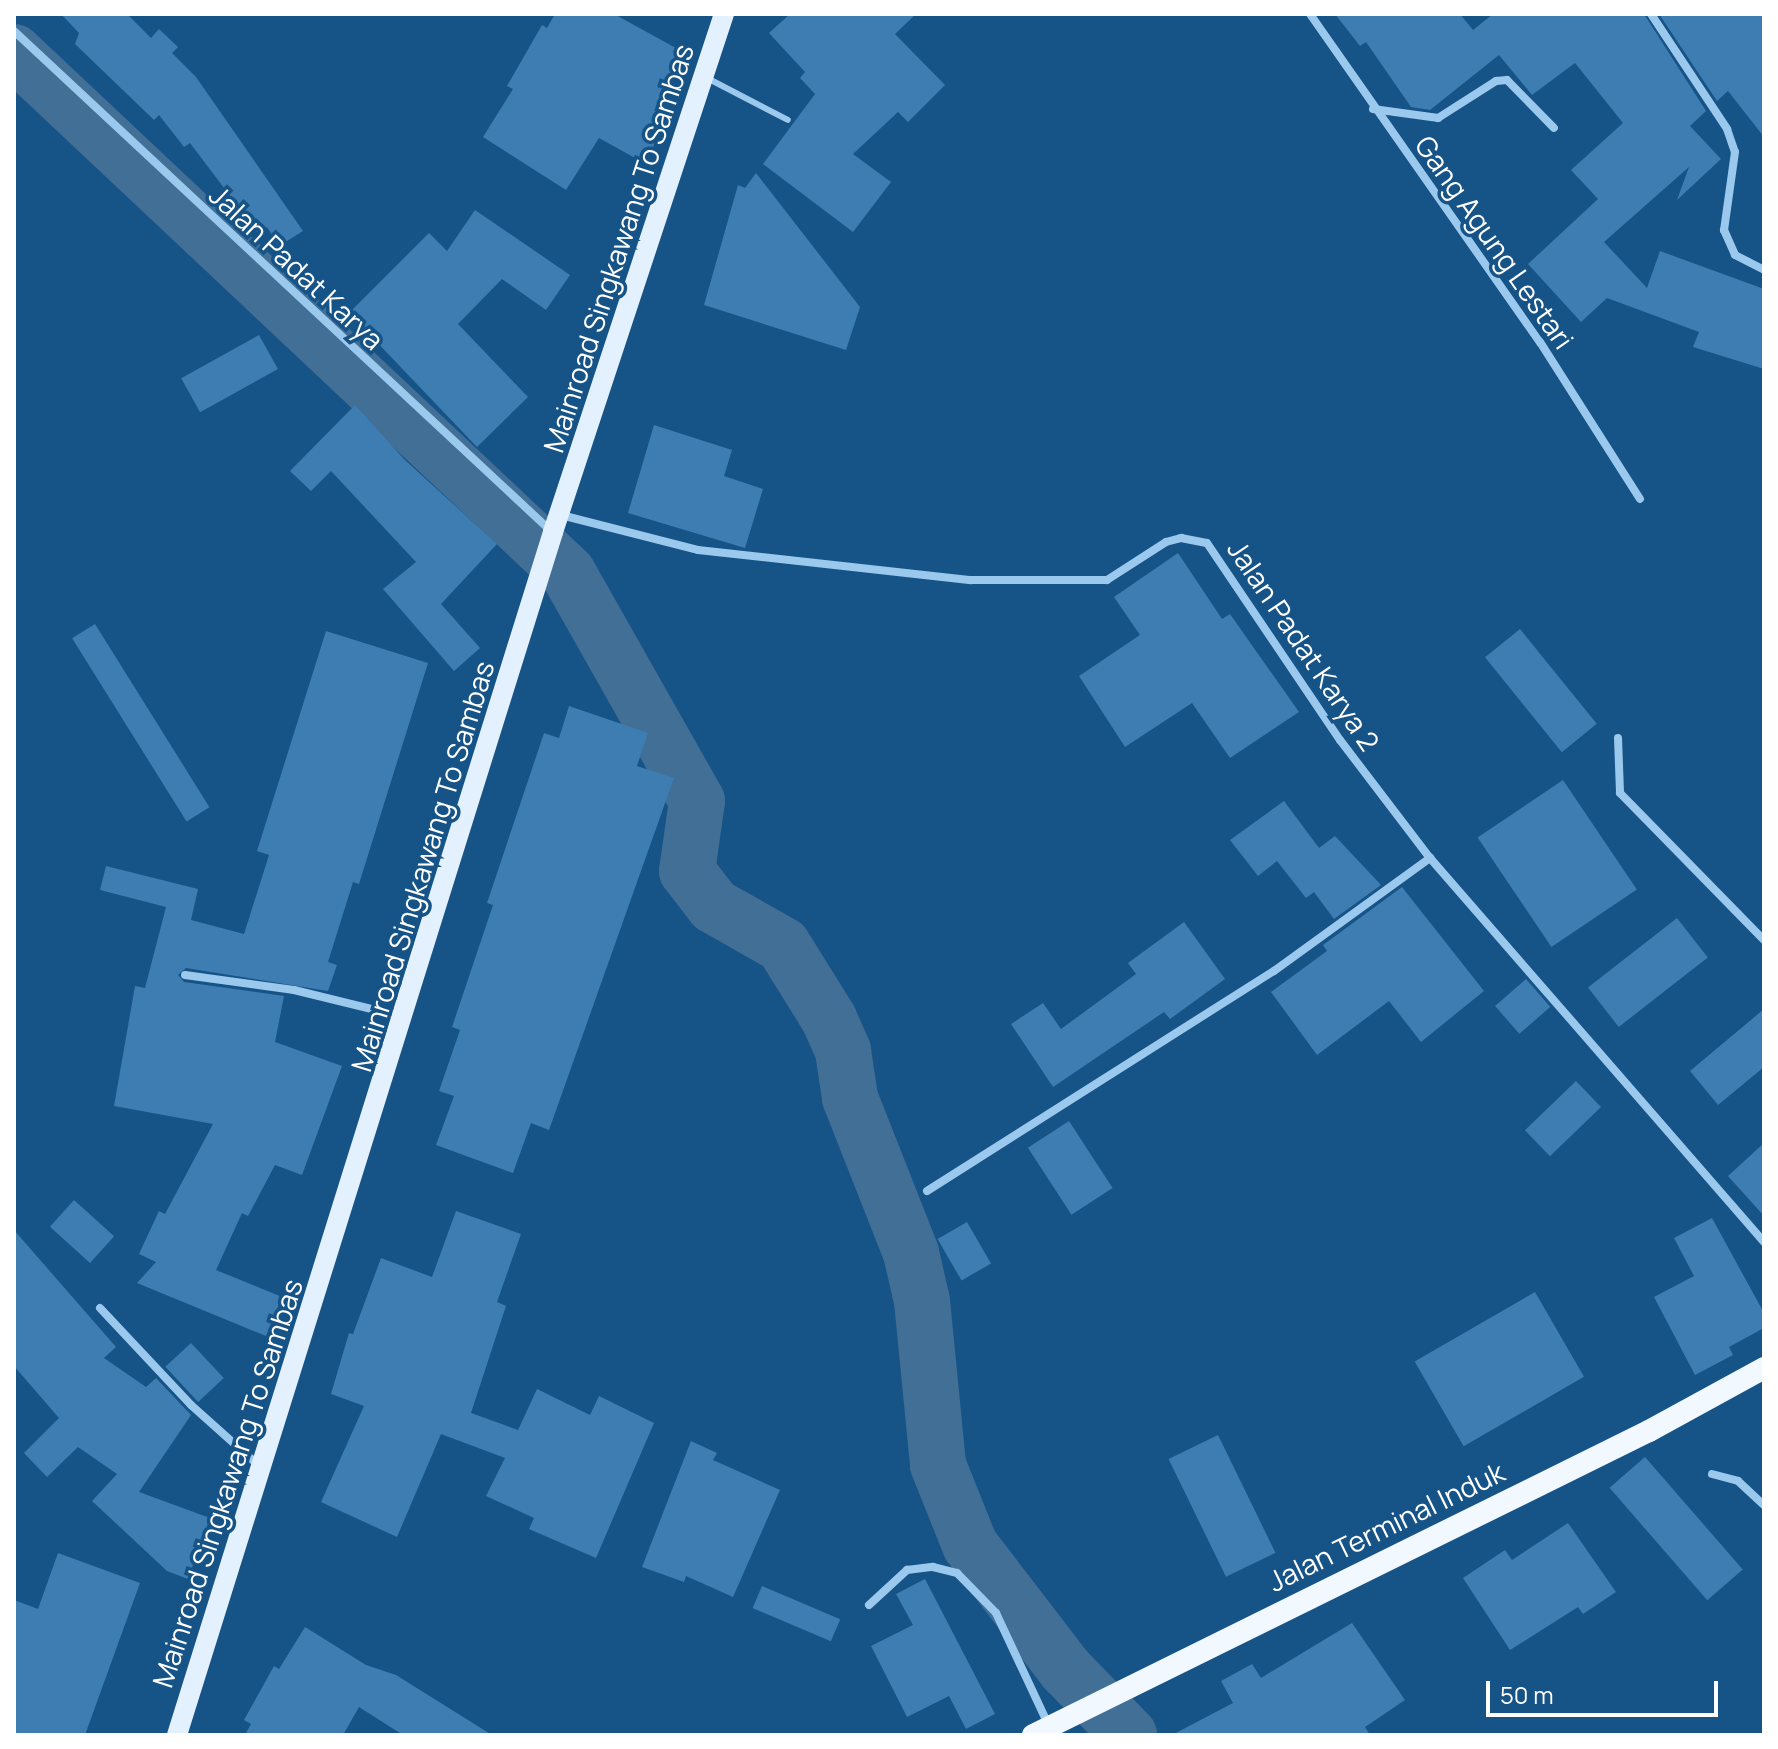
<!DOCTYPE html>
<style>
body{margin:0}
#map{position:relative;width:1778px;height:1749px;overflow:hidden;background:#165387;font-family:Manrope,sans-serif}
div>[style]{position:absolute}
.river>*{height:56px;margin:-28px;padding:0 28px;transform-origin:28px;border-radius:28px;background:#426f96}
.building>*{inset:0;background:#3e7db1;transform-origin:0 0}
.service>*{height:6px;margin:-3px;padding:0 3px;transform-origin:3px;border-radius:3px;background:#9bc9ee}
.minor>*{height:8px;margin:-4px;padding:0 4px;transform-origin:4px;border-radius:4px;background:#9bc9ee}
.primary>*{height:20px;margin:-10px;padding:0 10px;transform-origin:10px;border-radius:10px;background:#e3f1ff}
.trunk>*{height:22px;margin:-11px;padding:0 11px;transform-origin:11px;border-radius:11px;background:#f1f8ff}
span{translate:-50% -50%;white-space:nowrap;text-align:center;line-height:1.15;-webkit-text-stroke:7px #165387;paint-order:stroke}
.street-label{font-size:28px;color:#fff}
.frame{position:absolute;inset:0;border:16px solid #fff;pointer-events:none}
.scale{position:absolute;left:1486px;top:1681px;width:232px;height:36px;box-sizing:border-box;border:4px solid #fff;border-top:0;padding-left:10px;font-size:24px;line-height:28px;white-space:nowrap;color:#fff;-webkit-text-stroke:6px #165387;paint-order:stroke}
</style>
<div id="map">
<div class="river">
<i style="left:14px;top:52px;width:760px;rotate:43.24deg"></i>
<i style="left:568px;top:573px;width:262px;rotate:60.5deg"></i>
<i style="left:697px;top:801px;width:71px;rotate:98.1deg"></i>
<i style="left:687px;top:871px;width:44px;rotate:52.4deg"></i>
<i style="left:714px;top:906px;width:79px;rotate:29.5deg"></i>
<i style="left:783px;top:945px;width:87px;rotate:58.1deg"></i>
<i style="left:829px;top:1019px;width:35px;rotate:66deg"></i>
<i style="left:843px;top:1051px;width:48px;rotate:81.5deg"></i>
<i style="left:850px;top:1098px;width:167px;rotate:68.5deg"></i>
<i style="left:911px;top:1253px;width:49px;rotate:77.1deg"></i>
<i style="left:922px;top:1301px;width:165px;rotate:84.4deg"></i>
<i style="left:938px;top:1465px;width:86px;rotate:68.2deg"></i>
<i style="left:970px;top:1545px;width:158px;rotate:52.5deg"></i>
<i style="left:1066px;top:1670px;width:91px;rotate:45.9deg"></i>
</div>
<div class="building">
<i style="clip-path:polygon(61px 14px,127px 14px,151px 38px,159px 29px,178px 47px,172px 53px,196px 77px,303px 231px,279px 246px,267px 227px,258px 233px,190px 143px,184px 147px,159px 115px,154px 120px,75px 44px,79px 33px)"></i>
<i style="clip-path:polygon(555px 14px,614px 14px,685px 53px,663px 93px,679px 102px,644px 163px,599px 138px,566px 190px,483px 137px,513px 89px,507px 86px,542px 25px,547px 28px)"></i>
<i style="clip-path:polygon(790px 14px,916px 14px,895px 34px,945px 85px,908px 122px,898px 112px,853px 154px,891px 182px,853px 232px,763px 164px,815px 94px,800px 78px,805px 72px,769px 33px)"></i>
<i style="clip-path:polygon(1335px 14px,1460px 14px,1473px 30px,1493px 14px,1644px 14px,1706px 111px,1690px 126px,1721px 159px,1677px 200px,1689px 167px,1604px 242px,1647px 288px,1660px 251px,1764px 289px,1764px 369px,1693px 347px,1699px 332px,1607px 298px,1581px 322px,1528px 264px,1598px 199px,1571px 170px,1623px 123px,1575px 63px,1532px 95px,1499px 55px,1430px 110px,1411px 107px,1366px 42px,1360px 46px)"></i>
<i style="clip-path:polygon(1659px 14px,1764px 14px,1764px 137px,1728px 91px,1717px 101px)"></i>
<i style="clip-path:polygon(756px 173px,860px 307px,846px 350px,704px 305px,738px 185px,745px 188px)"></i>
<i style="clip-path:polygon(475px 210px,570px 275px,546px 310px,502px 279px,458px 324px,528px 397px,477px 447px,349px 313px,429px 233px,447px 251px)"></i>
<i style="left:259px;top:335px;width:39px;height:89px;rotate:61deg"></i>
<i style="clip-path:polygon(355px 405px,405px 460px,497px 544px,441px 604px,480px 648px,454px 671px,383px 589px,416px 562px,331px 471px,311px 491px,290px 471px)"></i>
<i style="clip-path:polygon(654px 425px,732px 450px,724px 476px,763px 489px,745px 548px,628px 513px)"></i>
<i style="clip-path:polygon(1178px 553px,1222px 619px,1230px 614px,1299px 712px,1230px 758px,1192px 703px,1125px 747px,1079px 676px,1140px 635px,1114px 597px)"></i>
<i style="left:95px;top:624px;width:216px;height:27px;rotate:58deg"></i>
<i style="left:1520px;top:629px;width:122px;height:45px;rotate:51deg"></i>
<i style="clip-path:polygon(326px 631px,428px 663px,359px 884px,353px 882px,328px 962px,337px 965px,328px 991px,186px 968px,178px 975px,184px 982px,284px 996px,275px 1042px,342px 1066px,302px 1175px,275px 1165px,248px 1216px,242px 1213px,216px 1270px,282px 1297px,266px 1336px,137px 1283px,156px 1262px,139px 1254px,159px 1211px,165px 1214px,213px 1124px,114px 1106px,135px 986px,145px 988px,166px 907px,100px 890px,106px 866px,198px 889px,191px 920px,244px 934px,269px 855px,257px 851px)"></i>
<i style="clip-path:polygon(569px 706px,648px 733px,637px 766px,674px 778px,549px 1130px,531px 1123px,513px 1173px,436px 1145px,454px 1096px,439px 1091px,460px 1030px,452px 1027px,493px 905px,487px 903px,544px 733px,559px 738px)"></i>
<i style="left:1563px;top:780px;width:132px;height:103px;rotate:56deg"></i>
<i style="clip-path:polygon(1284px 801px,1319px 848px,1335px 836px,1381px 885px,1334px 919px,1314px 892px,1306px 898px,1277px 861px,1258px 876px,1230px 840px)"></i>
<i style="clip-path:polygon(1402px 887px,1484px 991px,1421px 1042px,1389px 1001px,1317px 1055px,1271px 992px,1327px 951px,1323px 945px)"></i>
<i style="left:1677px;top:918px;width:50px;height:113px;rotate:52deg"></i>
<i style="clip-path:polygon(1184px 922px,1225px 979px,1170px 1019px,1164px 1012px,1053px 1087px,1011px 1024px,1043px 1003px,1061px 1029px,1136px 974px,1128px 963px)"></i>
<i style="left:1526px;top:979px;width:37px;height:41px;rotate:49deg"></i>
<i style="clip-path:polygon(1764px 1009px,1764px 1067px,1718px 1105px,1690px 1071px)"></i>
<i style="left:1576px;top:1081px;width:36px;height:71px;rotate:46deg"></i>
<i style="left:1069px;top:1121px;width:80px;height:49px;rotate:57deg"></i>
<i style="clip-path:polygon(1764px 1143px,1764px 1216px,1728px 1176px)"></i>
<i style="left:74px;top:1200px;width:54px;height:36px;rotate:42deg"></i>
<i style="clip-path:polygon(456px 1211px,521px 1234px,497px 1302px,506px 1306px,471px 1413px,518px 1430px,537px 1389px,590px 1415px,599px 1396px,654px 1423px,596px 1558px,529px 1529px,534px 1518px,486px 1496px,505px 1458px,441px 1434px,397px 1537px,321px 1502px,364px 1406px,331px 1394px,349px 1333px,353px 1334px,381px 1258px,432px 1277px)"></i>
<i style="clip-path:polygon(1712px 1218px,1764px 1313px,1764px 1328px,1729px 1347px,1733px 1355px,1695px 1375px,1654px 1297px,1694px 1276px,1674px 1238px)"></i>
<i style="left:967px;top:1222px;width:48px;height:34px;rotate:60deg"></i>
<i style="clip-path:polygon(14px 1230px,116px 1347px,104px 1358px,146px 1387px,156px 1378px,191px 1415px,139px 1492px,210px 1518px,188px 1579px,167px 1571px,92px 1501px,117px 1474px,78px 1447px,47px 1477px,24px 1453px,59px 1418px,14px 1366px)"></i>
<i style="left:1535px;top:1292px;width:98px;height:139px;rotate:60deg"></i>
<i style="left:191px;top:1343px;width:48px;height:35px;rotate:47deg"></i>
<i style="left:1218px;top:1435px;width:131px;height:55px;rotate:64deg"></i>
<i style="clip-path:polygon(691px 1441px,717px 1453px,713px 1460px,780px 1490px,733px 1597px,686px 1576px,684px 1582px,642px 1567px)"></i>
<i style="left:1645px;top:1457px;width:149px;height:47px;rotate:49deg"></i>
<i style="clip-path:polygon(1568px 1523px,1616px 1592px,1583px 1614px,1578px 1607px,1510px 1650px,1463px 1578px,1505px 1550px,1512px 1560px)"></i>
<i style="clip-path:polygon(58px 1553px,140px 1583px,85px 1735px,14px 1735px,14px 1600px,38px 1609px)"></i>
<i style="clip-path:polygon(925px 1579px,995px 1714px,966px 1729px,949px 1696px,907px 1717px,871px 1646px,913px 1625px,896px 1594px)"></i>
<i style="left:762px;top:1586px;width:85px;height:24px;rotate:23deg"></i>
<i style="clip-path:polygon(1352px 1623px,1405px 1700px,1365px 1727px,1370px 1735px,1172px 1735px,1233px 1703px,1221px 1681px,1252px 1664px,1261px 1678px)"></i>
<i style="clip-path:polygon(305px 1627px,366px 1665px,396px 1675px,492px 1735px,403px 1735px,359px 1707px,343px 1735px,245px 1735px,251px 1724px,244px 1720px,274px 1666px,279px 1669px)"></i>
</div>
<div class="service">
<i style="left:707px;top:78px;width:91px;rotate:27.4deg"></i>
</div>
<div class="minor">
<i style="left:1310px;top:14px;width:401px;rotate:55deg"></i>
<i style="left:1540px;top:342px;width:186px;rotate:57.5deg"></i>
<i style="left:1651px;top:14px;width:138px;rotate:56.5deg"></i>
<i style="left:1727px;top:129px;width:24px;rotate:71deg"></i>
<i style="left:1735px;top:152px;width:79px;rotate:98deg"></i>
<i style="left:1724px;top:230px;width:27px;rotate:66deg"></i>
<i style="left:1735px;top:255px;width:33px;rotate:27deg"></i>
<i style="left:14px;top:31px;width:735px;rotate:42.96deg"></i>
<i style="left:1373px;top:109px;width:66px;rotate:7.9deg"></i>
<i style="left:1438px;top:118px;width:69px;rotate:-32.5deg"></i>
<i style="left:1496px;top:81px;width:11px;rotate:-5deg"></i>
<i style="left:1507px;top:80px;width:67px;rotate:45.6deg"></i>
<i style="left:561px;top:515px;width:141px;rotate:14.3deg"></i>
<i style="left:698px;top:550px;width:275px;rotate:6.3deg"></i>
<i style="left:971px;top:580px;width:136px"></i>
<i style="left:1107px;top:580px;width:70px;rotate:-32.8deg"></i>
<i style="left:1166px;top:542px;width:16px;rotate:-15deg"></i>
<i style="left:1181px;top:538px;width:26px;rotate:11deg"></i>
<i style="left:1207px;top:543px;width:238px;rotate:56deg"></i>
<i style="left:1340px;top:740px;width:148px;rotate:52.7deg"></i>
<i style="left:1430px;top:858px;width:509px;rotate:48.98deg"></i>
<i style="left:1618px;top:738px;width:55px;rotate:87.9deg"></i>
<i style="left:1620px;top:793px;width:206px;rotate:45.6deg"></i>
<i style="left:185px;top:975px;width:110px;rotate:7.8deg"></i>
<i style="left:294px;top:990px;width:109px;rotate:13.8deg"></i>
<i style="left:927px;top:1191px;width:411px;rotate:-32.4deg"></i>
<i style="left:1274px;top:971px;width:193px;rotate:-35.9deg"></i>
<i style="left:100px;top:1308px;width:133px;rotate:46.8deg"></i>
<i style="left:191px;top:1405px;width:90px;rotate:41.8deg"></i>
<i style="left:1712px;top:1474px;width:27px;rotate:15deg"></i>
<i style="left:1738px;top:1481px;width:35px;rotate:43deg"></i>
<i style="left:869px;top:1605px;width:52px;rotate:-42.6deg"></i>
<i style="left:907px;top:1570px;width:26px;rotate:-7deg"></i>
<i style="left:933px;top:1567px;width:25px;rotate:14deg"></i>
<i style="left:957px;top:1573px;width:56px;rotate:45.7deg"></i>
<i style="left:996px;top:1613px;width:125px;rotate:64.9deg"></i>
</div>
<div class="primary">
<i style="left:177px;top:1735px;width:1260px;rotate:-72.64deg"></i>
<i style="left:553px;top:532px;width:545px;rotate:-71.73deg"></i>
</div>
<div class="trunk">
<i style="left:1033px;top:1735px;width:687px;rotate:-26.27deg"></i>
<i style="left:1649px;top:1431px;width:131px;rotate:-28.7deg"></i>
</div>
<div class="street-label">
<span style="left:1495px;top:242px;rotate:55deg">Gang Agung Lestari</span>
<span style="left:618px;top:248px;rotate:-72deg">Mainroad Singkawang To Sambas</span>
<span style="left:297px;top:267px;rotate:43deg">Jalan Padat Karya</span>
<span style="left:1304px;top:645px;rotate:56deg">Jalan Padat Karya 2</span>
<span style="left:422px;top:866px;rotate:-73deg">Mainroad Singkawang To Sambas</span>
<span style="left:227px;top:1483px;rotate:-72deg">Mainroad Singkawang To Sambas</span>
<span style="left:1386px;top:1526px;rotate:-26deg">Jalan Terminal Induk</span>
</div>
<div class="frame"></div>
<div class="scale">50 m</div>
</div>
